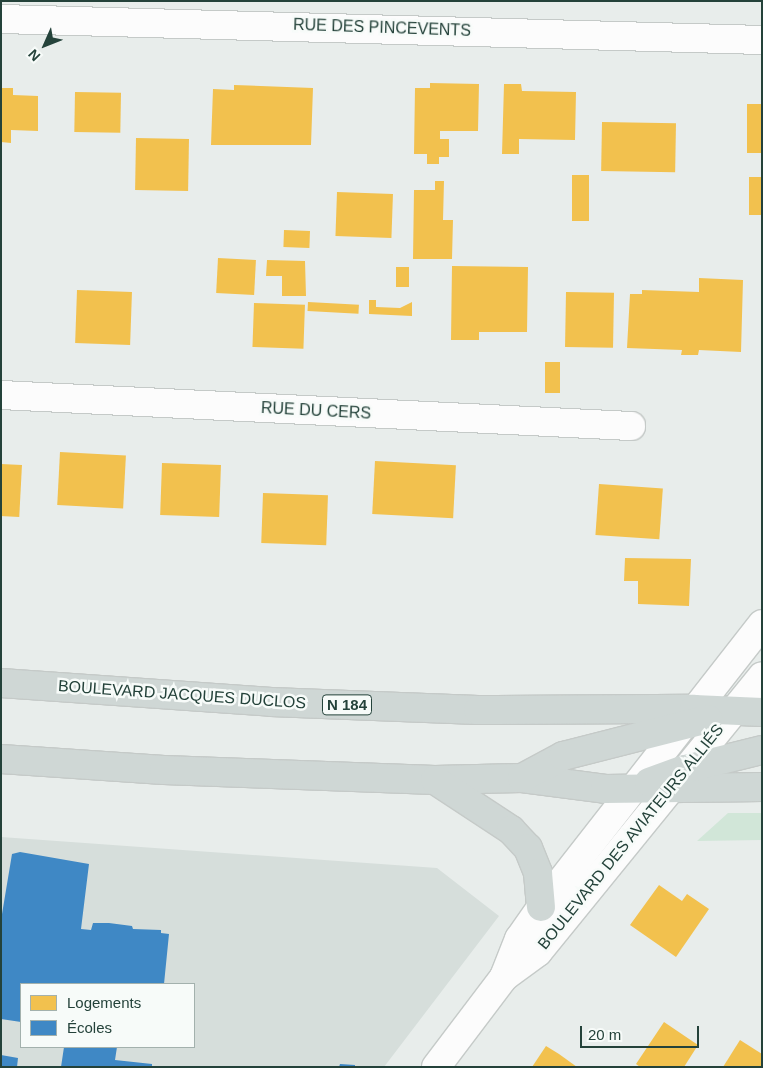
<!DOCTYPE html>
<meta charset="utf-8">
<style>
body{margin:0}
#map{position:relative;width:763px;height:1068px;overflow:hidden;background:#e8edeb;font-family:Helvetica,sans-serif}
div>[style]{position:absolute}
.built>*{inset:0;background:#d6dedb}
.green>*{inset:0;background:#d1e6d8}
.homes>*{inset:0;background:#f2c14e;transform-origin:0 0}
.schools>*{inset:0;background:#3f88c5}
.roads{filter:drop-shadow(1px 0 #c5cac8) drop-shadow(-1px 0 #c5cac8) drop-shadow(0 1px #c5cac8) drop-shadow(0 -1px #c5cac8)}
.street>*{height:28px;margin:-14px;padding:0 14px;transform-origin:14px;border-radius:14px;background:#fcfcfc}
.secondary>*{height:28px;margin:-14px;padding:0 14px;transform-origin:14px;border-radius:14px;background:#fcfcfc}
.primary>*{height:28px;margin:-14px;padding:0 14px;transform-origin:14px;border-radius:14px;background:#cfd7d5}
span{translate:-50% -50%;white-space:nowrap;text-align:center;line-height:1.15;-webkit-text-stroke:5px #f7fbf9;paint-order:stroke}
.shield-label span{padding:1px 4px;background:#f7fbf9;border:1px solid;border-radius:4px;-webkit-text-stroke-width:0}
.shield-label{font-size:15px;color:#24423a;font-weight:700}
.street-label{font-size:16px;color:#24423a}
.frame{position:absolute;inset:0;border:2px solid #24423a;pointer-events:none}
.legend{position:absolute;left:20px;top:983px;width:175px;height:65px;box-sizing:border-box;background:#f7fbf9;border:1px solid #a3b1ad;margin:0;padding:6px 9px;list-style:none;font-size:15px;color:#24423a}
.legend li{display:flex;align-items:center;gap:10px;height:25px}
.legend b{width:25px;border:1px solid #a3b1ad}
.north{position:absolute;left:20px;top:20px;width:50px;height:50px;-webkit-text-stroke:4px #f7fbf9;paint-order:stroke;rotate:226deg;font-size:14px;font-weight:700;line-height:20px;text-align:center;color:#24423a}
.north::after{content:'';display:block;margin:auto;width:18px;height:22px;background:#24423a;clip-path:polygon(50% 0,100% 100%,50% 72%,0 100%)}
.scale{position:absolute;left:580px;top:1026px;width:119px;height:22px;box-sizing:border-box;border:2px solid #24423a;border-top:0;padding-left:6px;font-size:15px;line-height:18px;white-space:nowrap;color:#24423a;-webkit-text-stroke:4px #f7fbf9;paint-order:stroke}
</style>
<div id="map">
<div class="built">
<i style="clip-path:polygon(evenodd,1px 837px,437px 868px,499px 916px,384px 1067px,1px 1067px,1px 837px,21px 984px,194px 984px,194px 1047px,21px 1047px,21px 984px)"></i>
</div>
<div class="green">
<i style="clip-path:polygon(728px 813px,762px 813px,762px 840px,697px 841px)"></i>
</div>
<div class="homes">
<i style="clip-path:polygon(430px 83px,479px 84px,478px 131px,440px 131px,440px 139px,449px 139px,449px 157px,439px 157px,439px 164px,427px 164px,427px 154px,414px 154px,415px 88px,430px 88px)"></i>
<i style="clip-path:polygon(504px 84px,521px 84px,522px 91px,576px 92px,575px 140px,519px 139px,519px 154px,502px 154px)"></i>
<i style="clip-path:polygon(234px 85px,313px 88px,311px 145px,211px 145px,213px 89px,234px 90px)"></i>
<i style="clip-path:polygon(1px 88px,13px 88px,13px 95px,38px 96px,38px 131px,11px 130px,11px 143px,1px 142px)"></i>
<i style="left:75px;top:92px;width:46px;height:40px;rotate:1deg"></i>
<i style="left:747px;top:104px;width:15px;height:49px"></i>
<i style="left:602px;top:122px;width:74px;height:49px;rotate:1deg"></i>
<i style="left:136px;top:138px;width:53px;height:52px;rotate:1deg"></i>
<i style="left:572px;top:175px;width:17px;height:46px"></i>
<i style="left:749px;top:177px;width:13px;height:38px"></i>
<i style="clip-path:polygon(435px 181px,444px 181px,443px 220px,453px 220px,452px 259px,413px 259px,414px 190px,435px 190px)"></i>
<i style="left:337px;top:192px;width:56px;height:44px;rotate:2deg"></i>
<i style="left:284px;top:230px;width:26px;height:17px;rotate:2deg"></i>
<i style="left:218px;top:258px;width:38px;height:35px;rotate:3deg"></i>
<i style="clip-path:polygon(267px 260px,305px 261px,306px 296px,282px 296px,282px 276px,266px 276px)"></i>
<i style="clip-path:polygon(452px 266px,528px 267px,527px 332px,479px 332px,479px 340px,451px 340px)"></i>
<i style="left:409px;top:267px;width:20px;height:13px;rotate:90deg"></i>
<i style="clip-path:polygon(699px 278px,743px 280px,741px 352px,699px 350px,698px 355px,681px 355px,682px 350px,627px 348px,630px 294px,642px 294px,642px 290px,699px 292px)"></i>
<i style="left:77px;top:290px;width:55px;height:53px;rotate:2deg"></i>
<i style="left:566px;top:292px;width:48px;height:55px;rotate:1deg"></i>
<i style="clip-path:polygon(369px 300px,376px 300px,376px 307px,400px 308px,412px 302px,412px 316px,369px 314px)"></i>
<i style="left:308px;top:302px;width:51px;height:9px;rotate:3deg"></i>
<i style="left:254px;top:303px;width:51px;height:44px;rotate:2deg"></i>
<i style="left:545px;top:362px;width:15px;height:31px"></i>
<i style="left:60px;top:452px;width:66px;height:53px;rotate:3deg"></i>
<i style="left:375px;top:461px;width:81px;height:53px;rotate:3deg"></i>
<i style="left:162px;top:463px;width:59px;height:52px;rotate:2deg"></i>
<i style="left:1px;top:464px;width:21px;height:52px;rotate:3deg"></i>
<i style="left:599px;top:484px;width:64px;height:51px;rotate:4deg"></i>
<i style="left:263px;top:493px;width:65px;height:50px;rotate:2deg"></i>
<i style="clip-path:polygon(625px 558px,691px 559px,689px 606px,638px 604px,638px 581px,624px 581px)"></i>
<i style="clip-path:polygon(659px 885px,682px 901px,687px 894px,709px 909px,676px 957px,630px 925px)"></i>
<i style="clip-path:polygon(664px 1022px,698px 1045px,684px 1067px,640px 1067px,636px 1064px)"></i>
<i style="clip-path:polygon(740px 1040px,762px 1054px,762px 1067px,723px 1067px)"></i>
<i style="clip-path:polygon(546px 1046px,559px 1054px,577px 1067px,532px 1067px)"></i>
</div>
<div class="schools">
<i style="clip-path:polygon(20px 852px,89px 864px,81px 929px,91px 930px,93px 923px,109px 923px,132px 926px,133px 929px,161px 930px,161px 933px,169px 934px,164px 984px,21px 984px,21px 1022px,1px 1019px,1px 920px,12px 854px)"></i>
<i style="clip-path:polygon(64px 1047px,117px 1047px,115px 1060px,152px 1064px,152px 1067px,61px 1067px)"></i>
<i style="clip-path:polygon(1px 1055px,18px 1058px,17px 1067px,1px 1067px)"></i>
<i style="clip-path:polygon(340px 1064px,355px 1065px,355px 1067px,339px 1067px)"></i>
</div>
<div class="roads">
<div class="street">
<i style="left:1px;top:19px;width:761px;rotate:1.58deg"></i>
<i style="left:1px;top:395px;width:631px;rotate:2.82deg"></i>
</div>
<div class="secondary">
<i style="left:504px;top:977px;width:41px;rotate:-68.5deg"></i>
<i style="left:519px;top:939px;width:39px;rotate:-55deg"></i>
<i style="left:541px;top:907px;width:359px;rotate:-52deg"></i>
<i style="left:436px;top:1067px;width:113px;rotate:-52.9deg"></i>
<i style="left:504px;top:977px;width:42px;rotate:-36.3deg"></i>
<i style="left:538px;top:952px;width:355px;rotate:-50.9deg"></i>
</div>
<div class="primary">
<i style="left:1px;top:683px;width:271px;rotate:4deg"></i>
<i style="left:271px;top:702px;width:207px;rotate:2.2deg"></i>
<i style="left:478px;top:710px;width:216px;rotate:-0.3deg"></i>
<i style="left:694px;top:709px;width:68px;rotate:2.5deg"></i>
<i style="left:1px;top:759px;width:163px;rotate:3.9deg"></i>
<i style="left:164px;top:770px;width:271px;rotate:2.1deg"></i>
<i style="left:435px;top:780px;width:87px;rotate:-1.3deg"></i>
<i style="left:522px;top:778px;width:84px;rotate:7.5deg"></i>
<i style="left:605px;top:789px;width:157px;rotate:-0.7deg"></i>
<i style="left:522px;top:778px;width:47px;rotate:-28.2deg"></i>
<i style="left:563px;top:756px;width:150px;rotate:-14.3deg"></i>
<i style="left:435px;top:780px;width:91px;rotate:33.3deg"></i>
<i style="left:511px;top:830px;width:25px;rotate:47deg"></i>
<i style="left:528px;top:848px;width:27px;rotate:68deg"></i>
<i style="left:538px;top:873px;width:34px;rotate:85deg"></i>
<i style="left:649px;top:782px;width:38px;rotate:-20deg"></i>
<i style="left:685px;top:769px;width:79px;rotate:-13.9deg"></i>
</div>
</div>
<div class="shield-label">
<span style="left:347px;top:705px">N 184</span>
</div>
<div class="street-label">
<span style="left:382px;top:28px;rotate:2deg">RUE DES PINCEVENTS</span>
<span style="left:316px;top:411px;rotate:3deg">RUE DU CERS</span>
<span style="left:182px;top:695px;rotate:4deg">BOULEVARD JACQUES DUCLOS</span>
<span style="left:631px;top:837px;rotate:-51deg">BOULEVARD DES AVIATEURS ALLIÉS</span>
</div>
<div class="frame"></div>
<ul class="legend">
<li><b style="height:14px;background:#f2c14e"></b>Logements</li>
<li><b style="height:14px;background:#3f88c5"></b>Écoles</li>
</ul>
<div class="north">N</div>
<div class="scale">20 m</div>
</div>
